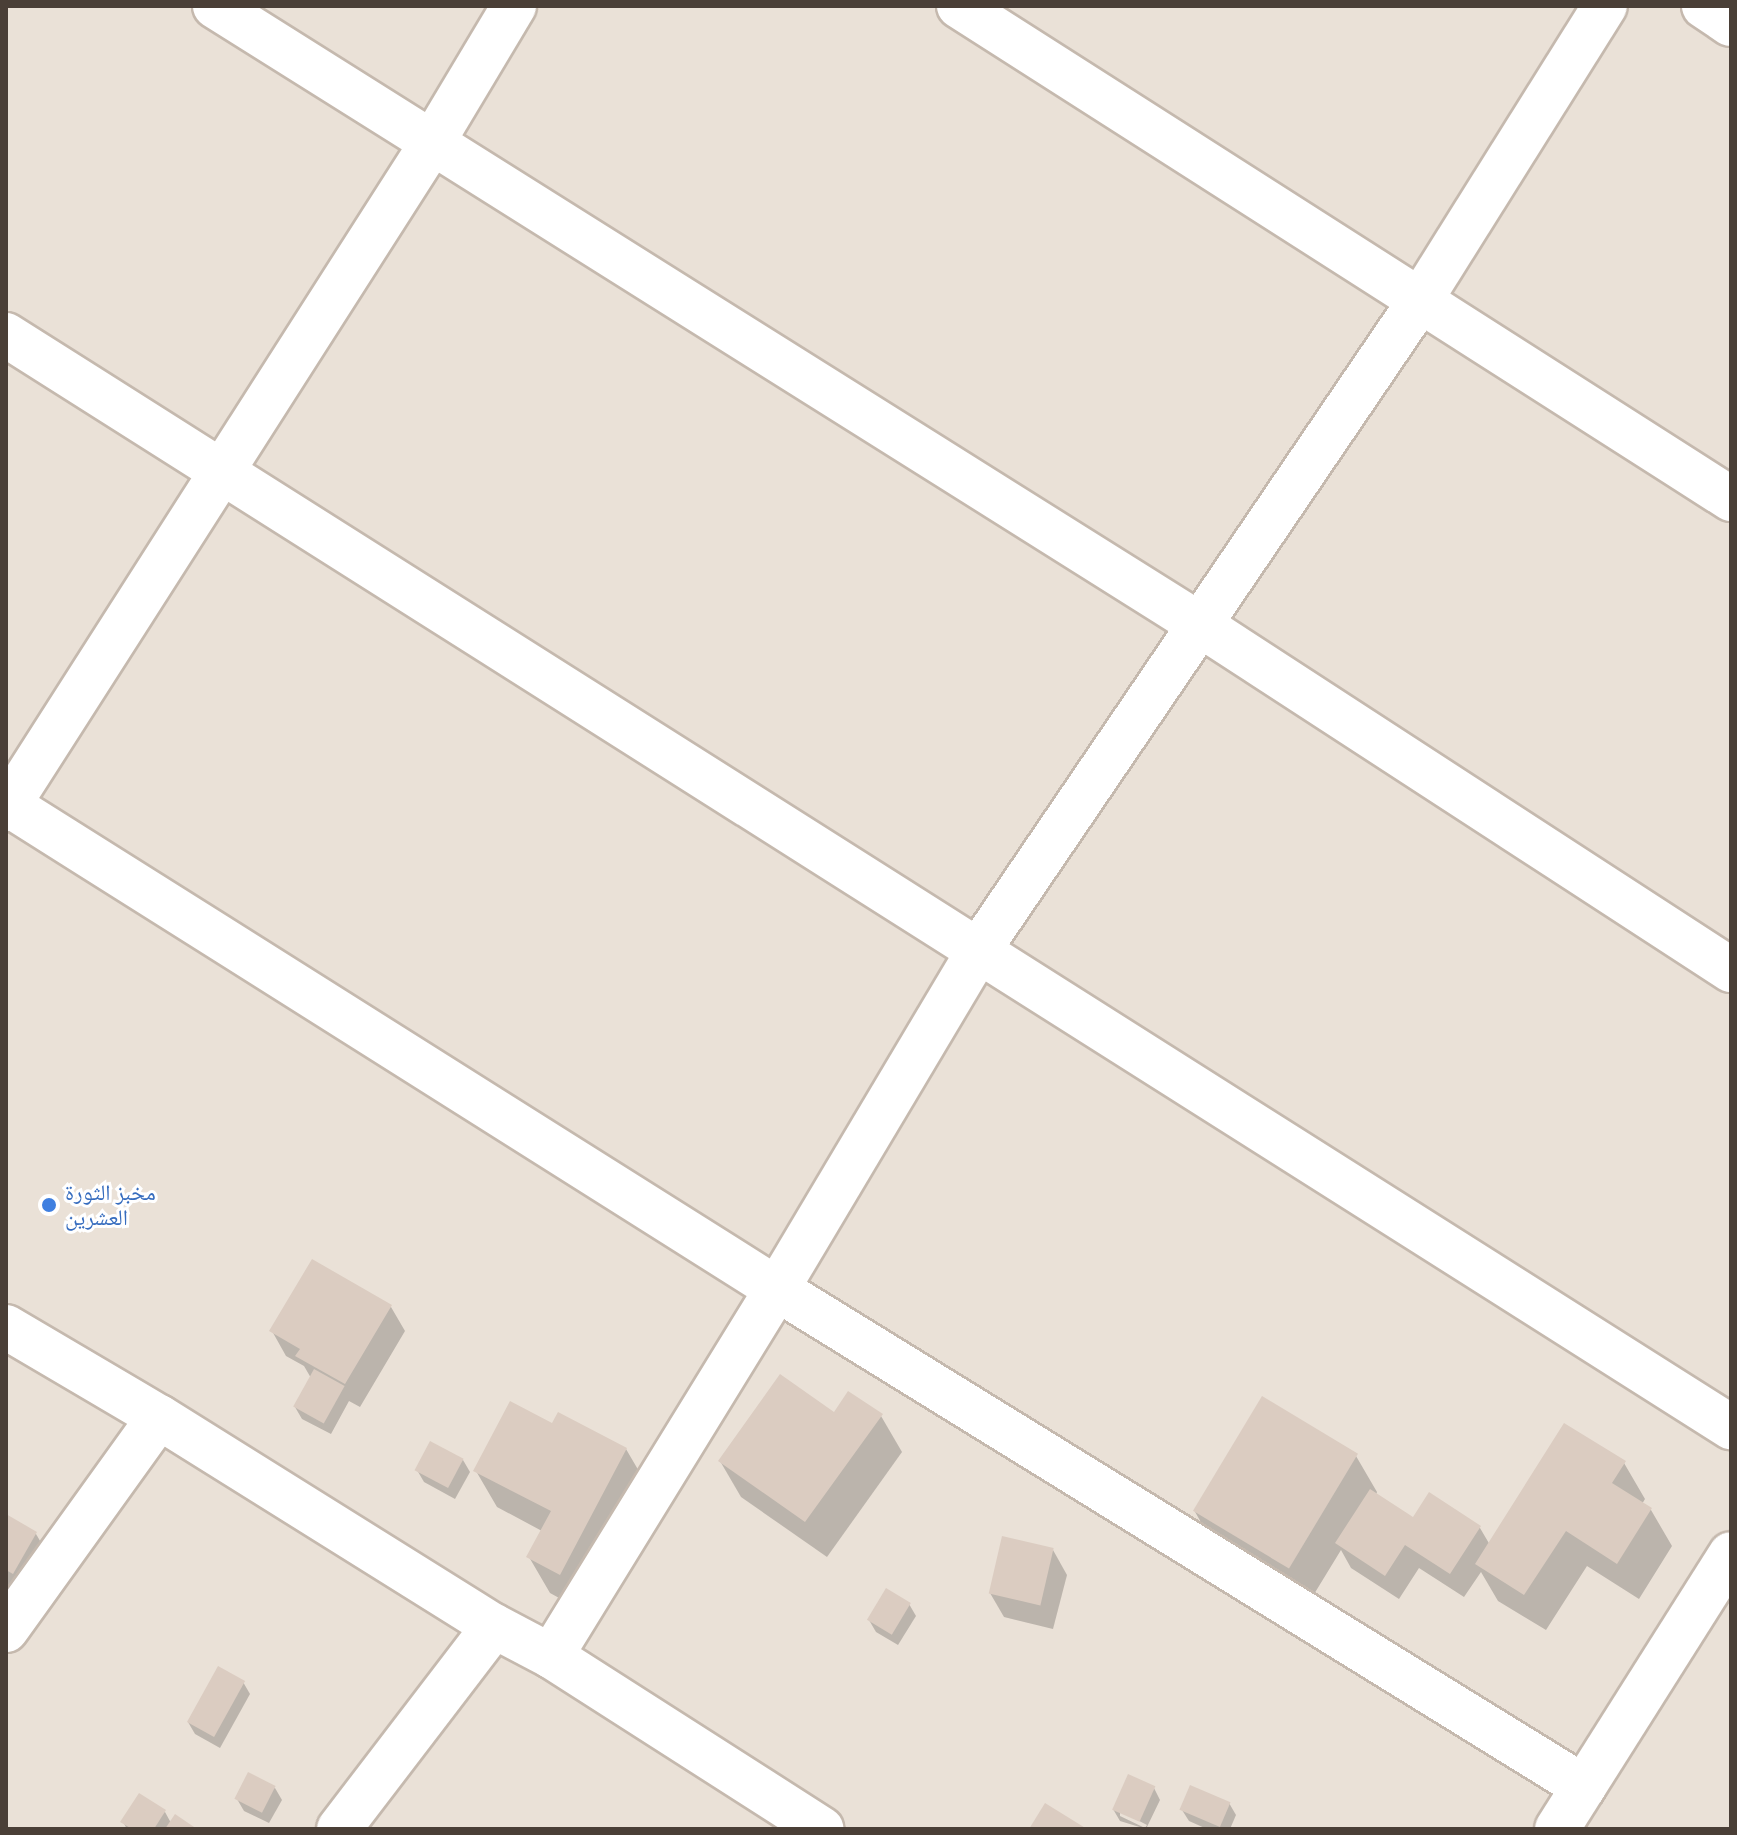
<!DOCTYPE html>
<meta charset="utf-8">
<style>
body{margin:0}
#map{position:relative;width:1737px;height:1835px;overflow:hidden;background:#f5f0ea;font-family:"Fira Sans Condensed","Noto Naskh Arabic",sans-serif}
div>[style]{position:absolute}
.residential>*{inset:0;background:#eae1d7;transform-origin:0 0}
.shadow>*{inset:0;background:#0003}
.building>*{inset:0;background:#dbccc1;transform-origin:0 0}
.roads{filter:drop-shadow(2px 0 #c5b9ae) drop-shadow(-2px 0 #c5b9ae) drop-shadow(0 2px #c5b9ae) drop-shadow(0 -2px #c5b9ae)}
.minor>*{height:44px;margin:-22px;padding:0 22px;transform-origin:22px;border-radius:22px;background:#fff}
.dots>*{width:22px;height:22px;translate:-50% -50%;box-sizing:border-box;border:4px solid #fff;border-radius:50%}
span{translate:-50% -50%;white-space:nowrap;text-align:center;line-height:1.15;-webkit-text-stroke:6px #fff;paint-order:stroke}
.shop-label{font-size:22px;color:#366cbe}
.left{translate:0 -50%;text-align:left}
.frame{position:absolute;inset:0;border:8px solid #4a3f37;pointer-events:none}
</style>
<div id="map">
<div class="residential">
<i style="left:6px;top:6px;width:1725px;height:1823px"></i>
</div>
<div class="shadow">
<i style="clip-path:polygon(391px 1307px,405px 1331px,360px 1407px,349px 1401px,331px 1434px,302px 1419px,295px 1407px,311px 1378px,304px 1366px,286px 1356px,272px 1331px)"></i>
<i style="clip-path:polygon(834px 1414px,881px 1416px,902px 1452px,827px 1557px,741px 1497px,720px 1461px)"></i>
<i style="clip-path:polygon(626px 1449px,647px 1485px,581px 1610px,550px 1593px,529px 1557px,542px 1531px,497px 1507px,476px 1471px)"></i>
<i style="clip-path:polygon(1356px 1456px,1377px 1492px,1376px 1495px,1413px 1520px,1430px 1495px,1480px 1528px,1490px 1545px,1624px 1463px,1645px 1499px,1642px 1504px,1651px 1510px,1672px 1546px,1639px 1599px,1587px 1566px,1546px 1630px,1498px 1601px,1481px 1572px,1464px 1597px,1419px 1568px,1399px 1599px,1351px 1568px,1341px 1550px,1308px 1604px,1215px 1547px,1194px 1510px)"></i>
<i style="clip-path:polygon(463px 1460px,470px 1472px,455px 1499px,424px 1482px,417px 1470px)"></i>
<i style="clip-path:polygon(6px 1516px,36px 1534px,50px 1558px,27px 1597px,6px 1585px)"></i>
<i style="clip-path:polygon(1053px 1550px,1067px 1575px,1053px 1629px,1004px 1617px,990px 1593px)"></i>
<i style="clip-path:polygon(909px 1604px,916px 1616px,898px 1645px,876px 1632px,869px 1620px)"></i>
<i style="clip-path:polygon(243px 1682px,250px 1694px,220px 1748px,195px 1734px,188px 1722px)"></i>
<i style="clip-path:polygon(275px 1788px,282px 1800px,269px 1823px,244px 1811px,237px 1799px)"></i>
<i style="clip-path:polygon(evenodd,1154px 1788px,1160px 1800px,1146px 1829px,1120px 1821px,1113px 1809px,1154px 1788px,1120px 1811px,1147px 1825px,1145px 1828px,1120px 1816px,1120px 1811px)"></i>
<i style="clip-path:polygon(1229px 1803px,1236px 1815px,1230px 1829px,1207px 1829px,1189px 1821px,1182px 1810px)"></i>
<i style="clip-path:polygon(165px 1812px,171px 1823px,193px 1829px,127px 1829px,123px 1822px)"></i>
</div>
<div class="building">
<i style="clip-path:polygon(312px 1259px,392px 1305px,345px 1384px,295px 1356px,300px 1349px,269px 1331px)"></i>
<i style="left:314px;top:1369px;width:35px;height:43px;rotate:29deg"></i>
<i style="clip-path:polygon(780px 1374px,834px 1412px,848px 1391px,883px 1414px,805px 1522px,718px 1461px)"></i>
<i style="left:1262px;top:1396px;width:112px;height:134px;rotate:31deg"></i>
<i style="clip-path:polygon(510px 1401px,552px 1423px,558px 1412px,627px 1448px,560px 1575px,526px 1557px,551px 1511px,473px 1471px)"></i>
<i style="clip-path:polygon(1564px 1423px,1626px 1461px,1612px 1483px,1652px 1508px,1617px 1564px,1566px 1531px,1524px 1595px,1475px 1564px)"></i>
<i style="left:430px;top:1441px;width:38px;height:33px;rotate:28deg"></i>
<i style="clip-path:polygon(1370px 1489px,1413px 1517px,1429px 1492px,1481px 1526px,1450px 1574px,1405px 1545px,1385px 1576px,1335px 1543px)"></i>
<i style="clip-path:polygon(6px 1514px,37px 1532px,13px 1574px,6px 1570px)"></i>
<i style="left:1002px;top:1536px;width:53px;height:59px;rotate:13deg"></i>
<i style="left:886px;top:1588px;width:29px;height:37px;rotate:31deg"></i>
<i style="left:218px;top:1666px;width:31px;height:64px;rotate:29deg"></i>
<i style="left:248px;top:1772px;width:31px;height:30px;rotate:27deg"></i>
<i style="left:1128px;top:1774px;width:30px;height:39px;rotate:24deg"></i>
<i style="left:1190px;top:1785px;width:44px;height:27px;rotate:23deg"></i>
<i style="clip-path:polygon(139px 1793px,166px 1810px,154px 1829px,132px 1829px,120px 1822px)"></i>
<i style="clip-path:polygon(1045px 1803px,1087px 1829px,1029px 1829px)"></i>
<i style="clip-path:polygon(175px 1814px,197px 1829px,165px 1829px)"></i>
</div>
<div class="roads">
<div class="minor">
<i style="left:215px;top:6px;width:1166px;rotate:32.14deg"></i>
<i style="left:1202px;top:626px;width:631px;rotate:33.04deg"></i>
<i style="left:959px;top:6px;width:916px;rotate:32.56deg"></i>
<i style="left:1704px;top:6px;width:32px;rotate:34deg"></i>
<i style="left:6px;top:335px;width:2042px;rotate:32.34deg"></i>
<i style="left:6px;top:803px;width:911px;rotate:32.23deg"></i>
<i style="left:777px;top:1289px;width:948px;rotate:31.68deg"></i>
<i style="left:6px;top:809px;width:791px;rotate:-57.4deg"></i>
<i style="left:432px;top:143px;width:160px;rotate:-59.1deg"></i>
<i style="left:6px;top:1327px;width:178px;rotate:30.5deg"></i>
<i style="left:159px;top:1417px;width:395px;rotate:32deg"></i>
<i style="left:494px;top:1626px;width:64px;rotate:27.8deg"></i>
<i style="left:551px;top:1656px;width:321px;rotate:32.6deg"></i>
<i style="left:6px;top:1630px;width:262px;rotate:-54.3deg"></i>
<i style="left:551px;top:1656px;width:431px;rotate:-58.4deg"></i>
<i style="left:777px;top:1289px;width:397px;rotate:-59.2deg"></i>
<i style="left:980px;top:948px;width:785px;rotate:-55.8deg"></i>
<i style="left:1421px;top:299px;width:346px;rotate:-57.9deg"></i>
<i style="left:339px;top:1829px;width:255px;rotate:-52.6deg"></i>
<i style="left:1557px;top:1829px;width:325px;rotate:-57.7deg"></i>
</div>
</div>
<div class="dots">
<i style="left:49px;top:1205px;background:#3f7fe0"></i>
</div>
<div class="shop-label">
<span class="left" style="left:65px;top:1205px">مخبز الثورة<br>العشرين</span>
</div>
<div class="frame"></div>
</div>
